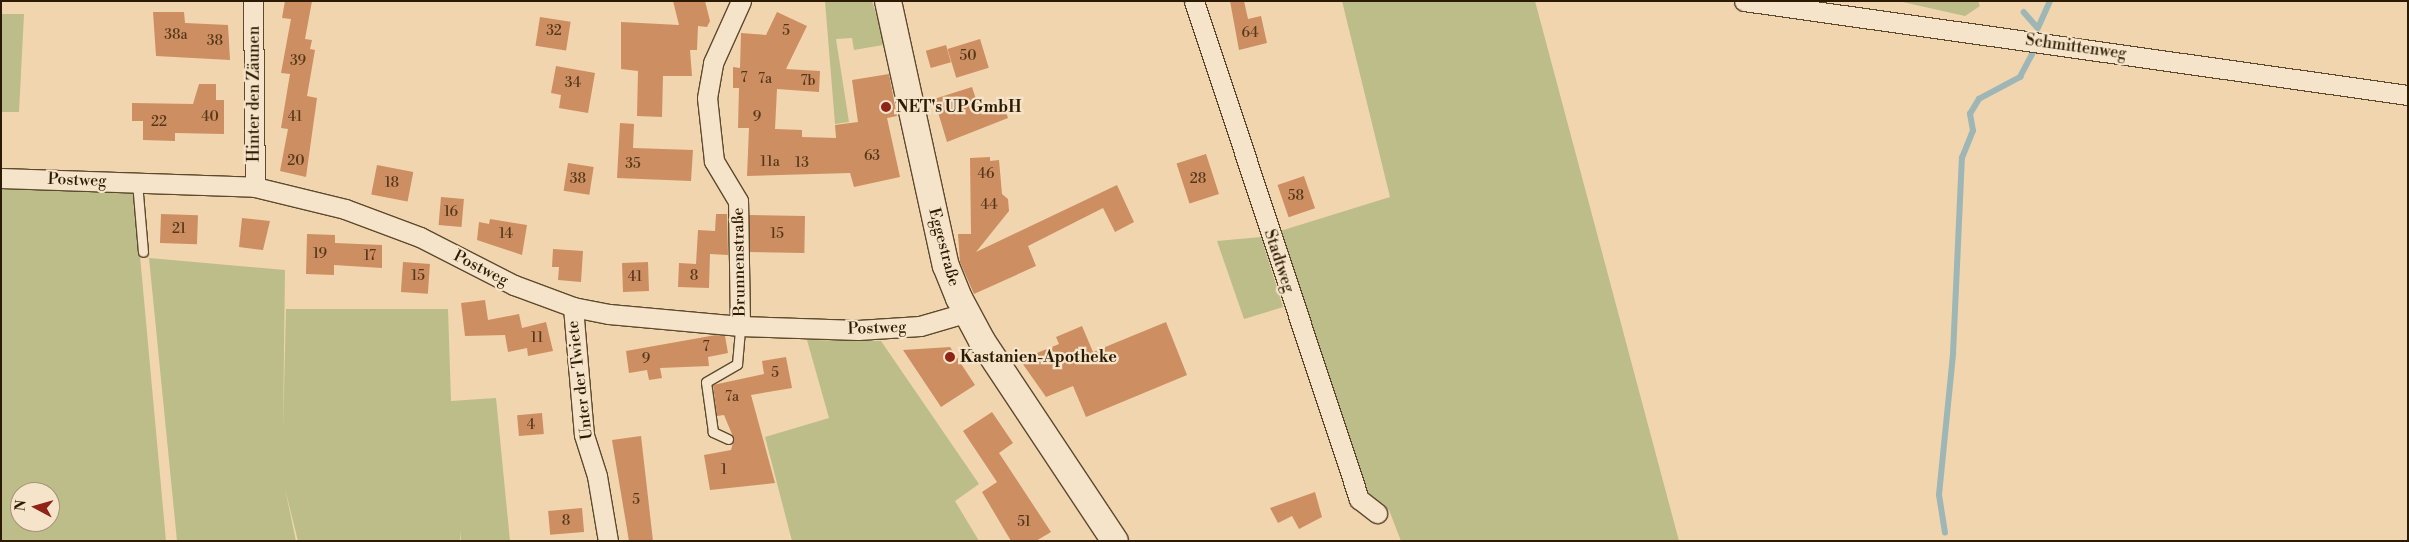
<!DOCTYPE html>
<meta charset="utf-8">
<style>
body{margin:0}
#map{position:relative;width:2409px;height:542px;overflow:hidden;background:#f1d5ae;font-family:"Libre Bodoni",serif}
div>[style]{position:absolute}
.green>*{inset:0;background:#bcbd89}
.stream>*{height:5.5px;margin:-2.75px;padding:0 2.75px;transform-origin:2.75px;border-radius:2.75px;background:#9eb6b5}
.building>*{inset:0;background:#cd8e62;transform-origin:0 0}
.roads{filter:drop-shadow(1px 0 #5d4a2d) drop-shadow(-1px 0 #5d4a2d) drop-shadow(0 1px #5d4a2d) drop-shadow(0 -1px #5d4a2d)}
.service>*{height:9px;margin:-4.5px;padding:0 4.5px;transform-origin:4.5px;border-radius:4.5px;background:#f6e4ca}
.minor>*{height:19px;margin:-9.5px;padding:0 9.5px;transform-origin:9.5px;border-radius:9.5px;background:#f6e4ca}
.secondary>*{height:26px;margin:-13px;padding:0 13px;transform-origin:13px;border-radius:13px;background:#f6e4ca}
.dots>*{width:14px;height:14px;translate:-50% -50%;box-sizing:border-box;border:2px solid #f6e4ca;border-radius:50%}
span{translate:-50% -50%;white-space:nowrap;text-align:center;line-height:1.15;-webkit-text-stroke:4.5px #f6e4ca;paint-order:stroke}
.number-label{font-size:14px;color:#54381a}
.number-label span{-webkit-text-stroke-width:0}
.street-label{font-size:16px;color:#2c1b02}
.poi-label{font-size:16px;color:#2c1b02;font-weight:700}
.left{translate:0 -50%;text-align:left}
.frame{position:absolute;inset:0;border:2px solid #2c1b02;pointer-events:none}
.north{position:absolute;left:10px;top:482px;width:50px;height:50px;box-sizing:border-box;background:#f6e4ca;border:1px solid #a5947a;border-radius:50%;rotate:276deg;font-size:14px;font-weight:700;line-height:20px;text-align:center;color:#2c1b02}
.north::after{content:'';display:block;margin:auto;width:18px;height:22px;background:#8f2418;clip-path:polygon(50% 0,100% 100%,50% 72%,0 100%)}
</style>
<div id="map">
<div class="green">
<i style="clip-path:polygon(825px 1px,872px 1px,884px 40px,883px 45px,854px 50px,852px 38px,836px 39px,849px 122px,835px 124px)"></i>
<i style="clip-path:polygon(1342px 1px,1535px 1px,1679px 541px,1401px 541px,1389px 510px,1367px 492px,1277px 232px,1390px 197px)"></i>
<i style="clip-path:polygon(1898px 1px,1978px 1px,1980px 6px,1965px 16px)"></i>
<i style="clip-path:polygon(1px 14px,24px 14px,19px 112px,1px 112px)"></i>
<i style="clip-path:polygon(evenodd,1px 183px,134px 190px,166px 541px,1px 541px,1px 183px,20px 492px,50px 492px,50px 522px,20px 522px,20px 492px)"></i>
<i style="clip-path:polygon(1261px 237px,1283px 307px,1244px 319px,1217px 241px)"></i>
<i style="clip-path:polygon(149px 258px,285px 270px,283px 430px,286px 309px,448px 309px,451px 401px,496px 398px,510px 541px,461px 541px,460px 531px,460px 541px,298px 541px,285px 489px,296px 541px,177px 541px)"></i>
<i style="clip-path:polygon(807px 340px,881px 341px,979px 484px,955px 501px,979px 541px,792px 541px,765px 437px,829px 418px)"></i>
</div>
<div class="stream">
<i style="left:2024px;top:12px;width:21px;rotate:49deg"></i>
<i style="left:2038px;top:28px;width:30px;rotate:-66deg"></i>
<i style="left:1945px;top:533px;width:38px;rotate:-99deg"></i>
<i style="left:1939px;top:495px;width:142px;rotate:-84.3deg"></i>
<i style="left:1953px;top:354px;width:196px;rotate:-87.4deg"></i>
<i style="left:1962px;top:158px;width:29px;rotate:-68deg"></i>
<i style="left:1973px;top:131px;width:17px;rotate:-100deg"></i>
<i style="left:1970px;top:114px;width:17px;rotate:-59deg"></i>
<i style="left:1979px;top:99px;width:47px;rotate:-28.2deg"></i>
<i style="left:2020px;top:77px;width:26px;rotate:-62deg"></i>
</div>
<div class="building">
<i style="clip-path:polygon(285px 1px,312px 1px,305px 39px,312px 40px,310px 49px,315px 50px,307px 96px,317px 98px,306px 177px,280px 171px,288px 129px,281px 128px,290px 74px,281px 73px,291px 19px,282px 18px)"></i>
<i style="clip-path:polygon(673px 1px,705px 1px,710px 21px,707px 27px,698px 26px,697px 50px,690px 50px,692px 76px,663px 76px,662px 117px,637px 116px,638px 71px,621px 69px,621px 22px,679px 25px)"></i>
<i style="clip-path:polygon(1230px 1px,1244px 1px,1248px 19px,1261px 16px,1267px 43px,1239px 50px)"></i>
<i style="clip-path:polygon(153px 12px,184px 12px,185px 23px,228px 25px,230px 60px,156px 56px)"></i>
<i style="clip-path:polygon(777px 12px,807px 26px,786px 69px,820px 71px,819px 92px,777px 89px,775px 129px,802px 130px,802px 137px,836px 138px,835px 125px,858px 122px,852px 80px,889px 74px,897px 116px,887px 118px,900px 177px,854px 187px,850px 173px,747px 176px,749px 128px,738px 128px,739px 88px,733px 88px,733px 67px,740px 68px,741px 33px,766px 35px)"></i>
<i style="left:540px;top:17px;width:31px;height:29px;rotate:9deg"></i>
<i style="left:980px;top:39px;width:30px;height:34px;rotate:73deg"></i>
<i style="left:946px;top:45px;width:18px;height:21px;rotate:74deg"></i>
<i style="clip-path:polygon(556px 66px,595px 73px,588px 113px,559px 108px,561px 95px,551px 93px)"></i>
<i style="clip-path:polygon(199px 84px,216px 84px,216px 100px,224px 100px,224px 134px,175px 133px,175px 141px,143px 140px,143px 121px,132px 121px,132px 103px,193px 104px)"></i>
<i style="clip-path:polygon(972px 87px,980px 111px,1003px 103px,1008px 118px,947px 142px,934px 99px)"></i>
<i style="clip-path:polygon(620px 123px,634px 124px,633px 148px,693px 150px,691px 181px,617px 178px)"></i>
<i style="left:1206px;top:154px;width:42px;height:31px;rotate:72deg"></i>
<i style="clip-path:polygon(990px 157px,990px 161px,999px 160px,1002px 194px,1008px 199px,1009px 211px,976px 252px,1117px 185px,1134px 222px,1115px 232px,1103px 208px,1028px 246px,1036px 266px,974px 294px,960px 262px,958px 234px,971px 234px,970px 158px)"></i>
<i style="left:568px;top:163px;width:26px;height:28px;rotate:9deg"></i>
<i style="left:377px;top:165px;width:37px;height:30px;rotate:11deg"></i>
<i style="left:1304px;top:176px;width:34px;height:28px;rotate:71deg"></i>
<i style="left:441px;top:197px;width:23px;height:28px;rotate:5deg"></i>
<i style="left:161px;top:214px;width:37px;height:29px;rotate:2deg"></i>
<i style="clip-path:polygon(716px 214px,727px 214px,728px 255px,710px 254px,709px 288px,678px 287px,679px 263px,696px 264px,698px 230px,715px 231px)"></i>
<i style="left:749px;top:215px;width:56px;height:37px;rotate:1deg"></i>
<i style="clip-path:polygon(242px 218px,270px 221px,263px 250px,239px 247px)"></i>
<i style="clip-path:polygon(490px 219px,527px 225px,522px 255px,477px 240px,479px 222px,489px 224px)"></i>
<i style="clip-path:polygon(307px 234px,335px 235px,335px 243px,382px 245px,382px 268px,334px 265px,334px 275px,306px 274px)"></i>
<i style="clip-path:polygon(553px 249px,583px 251px,581px 282px,558px 280px,559px 267px,552px 267px)"></i>
<i style="left:403px;top:262px;width:27px;height:30px;rotate:4deg"></i>
<i style="left:648px;top:262px;width:29px;height:26px;rotate:88deg"></i>
<i style="clip-path:polygon(485px 300px,488px 320px,519px 314px,522px 328px,546px 322px,553px 351px,528px 356px,527px 348px,508px 352px,505px 335px,465px 336px,461px 303px)"></i>
<i style="clip-path:polygon(1166px 322px,1187px 375px,1086px 417px,1073px 386px,1046px 397px,1020px 360px,1059px 344px,1056px 337px,1082px 326px,1093px 352px)"></i>
<i style="clip-path:polygon(716px 335px,725px 336px,728px 353px,708px 357px,709px 366px,660px 368px,662px 378px,649px 380px,647px 370px,629px 373px,626px 351px)"></i>
<i style="clip-path:polygon(950px 347px,975px 385px,941px 407px,903px 350px)"></i>
<i style="clip-path:polygon(786px 357px,792px 388px,751px 395px,775px 483px,710px 490px,704px 455px,731px 450px,734px 439px,724px 415px,717px 416px,713px 385px,764px 374px,762px 361px)"></i>
<i style="clip-path:polygon(992px 412px,1013px 443px,999px 453px,1051px 532px,1036px 541px,1011px 541px,982px 492px,997px 482px,963px 431px)"></i>
<i style="left:542px;top:413px;width:21px;height:25px;rotate:85deg"></i>
<i style="clip-path:polygon(641px 436px,653px 541px,629px 541px,612px 440px)"></i>
<i style="clip-path:polygon(1315px 492px,1322px 517px,1299px 529px,1292px 516px,1278px 523px,1270px 508px)"></i>
<i style="left:582px;top:508px;width:24px;height:34px;rotate:85deg"></i>
</div>
<div class="roads">
<div class="service">
<i style="left:137px;top:182px;width:70px;rotate:85.1deg"></i>
<i style="left:728px;top:439px;width:17px;rotate:-155deg"></i>
<i style="left:713px;top:432px;width:50px;rotate:-98deg"></i>
<i style="left:706px;top:382px;width:36px;rotate:-30deg"></i>
<i style="left:737px;top:364px;width:38px;rotate:-85deg"></i>
</div>
<div class="minor">
<i style="left:253px;top:1px;width:186px;rotate:89.4deg"></i>
<i style="left:1194px;top:1px;width:525px;rotate:71.67deg"></i>
<i style="left:1359px;top:499px;width:23px;rotate:38deg"></i>
<i style="left:1744px;top:1px;width:671px;rotate:8.06deg"></i>
<i style="left:1px;top:178px;width:254px;rotate:2deg"></i>
<i style="left:255px;top:187px;width:93px;rotate:13.7deg"></i>
<i style="left:345px;top:209px;width:80px;rotate:20.5deg"></i>
<i style="left:420px;top:237px;width:106px;rotate:27.1deg"></i>
<i style="left:514px;top:285px;width:63px;rotate:20.4deg"></i>
<i style="left:573px;top:307px;width:37px;rotate:11deg"></i>
<i style="left:609px;top:314px;width:132px;rotate:5.2deg"></i>
<i style="left:740px;top:326px;width:118px;rotate:1.9deg"></i>
<i style="left:858px;top:330px;width:62px;rotate:-3.7deg"></i>
<i style="left:920px;top:326px;width:47px;rotate:-16.1deg"></i>
<i style="left:573px;top:307px;width:128px;rotate:85.1deg"></i>
<i style="left:584px;top:435px;width:43px;rotate:72.4deg"></i>
<i style="left:597px;top:476px;width:66px;rotate:80.4deg"></i>
<i style="left:740px;top:326px;width:125px;rotate:-90.9deg"></i>
<i style="left:738px;top:201px;width:47px;rotate:-121deg"></i>
<i style="left:714px;top:161px;width:63px;rotate:-96.3deg"></i>
<i style="left:707px;top:98px;width:36px;rotate:-80deg"></i>
<i style="left:713px;top:63px;width:68px;rotate:-65.7deg"></i>
</div>
<div class="secondary">
<i style="left:888px;top:1px;width:271px;rotate:77.7deg"></i>
<i style="left:946px;top:266px;width:35px;rotate:68deg"></i>
<i style="left:959px;top:298px;width:49px;rotate:61.9deg"></i>
<i style="left:982px;top:341px;width:240px;rotate:56.4deg"></i>
</div>
</div>
<div class="dots">
<i style="left:886px;top:107px;background:#8f2418"></i>
<i style="left:950px;top:357px;background:#8f2418"></i>
</div>
<div class="number-label">
<span style="left:554px;top:31px">32</span>
<span style="left:786px;top:31px">5</span>
<span style="left:1250px;top:33px">64</span>
<span style="left:176px;top:35px">38a</span>
<span style="left:215px;top:41px">38</span>
<span style="left:968px;top:56px">50</span>
<span style="left:298px;top:61px">39</span>
<span style="left:744px;top:78px">7</span>
<span style="left:765px;top:79px">7a</span>
<span style="left:808px;top:81px">7b</span>
<span style="left:573px;top:83px">34</span>
<span style="left:210px;top:117px">40</span>
<span style="left:295px;top:117px">41</span>
<span style="left:757px;top:117px">9</span>
<span style="left:159px;top:122px">22</span>
<span style="left:872px;top:156px">63</span>
<span style="left:296px;top:161px">20</span>
<span style="left:770px;top:162px">11a</span>
<span style="left:802px;top:163px">13</span>
<span style="left:633px;top:164px">35</span>
<span style="left:986px;top:174px">46</span>
<span style="left:578px;top:179px">38</span>
<span style="left:1198px;top:179px">28</span>
<span style="left:392px;top:183px">18</span>
<span style="left:1296px;top:196px">58</span>
<span style="left:989px;top:205px">44</span>
<span style="left:451px;top:212px">16</span>
<span style="left:179px;top:229px">21</span>
<span style="left:506px;top:234px">14</span>
<span style="left:777px;top:234px">15</span>
<span style="left:320px;top:254px">19</span>
<span style="left:370px;top:256px">17</span>
<span style="left:418px;top:276px">15</span>
<span style="left:694px;top:276px">8</span>
<span style="left:635px;top:277px">41</span>
<span style="left:537px;top:338px">11</span>
<span style="left:706px;top:347px">7</span>
<span style="left:646px;top:359px">9</span>
<span style="left:775px;top:373px">5</span>
<span style="left:732px;top:397px">7a</span>
<span style="left:531px;top:425px">4</span>
<span style="left:724px;top:470px">1</span>
<span style="left:636px;top:500px">5</span>
<span style="left:566px;top:521px">8</span>
<span style="left:1024px;top:522px">51</span>
</div>
<div class="street-label">
<span style="left:2076px;top:47px;rotate:8deg">Schmittenweg</span>
<span style="left:254px;top:94px;rotate:-90deg">Hinter den Zäunen</span>
<span style="left:77px;top:180px;rotate:2deg">Postweg</span>
<span style="left:944px;top:247px;rotate:75deg">Eggestraße</span>
<span style="left:1279px;top:261px;rotate:72deg">Stadtweg</span>
<span style="left:739px;top:262px;rotate:-91deg">Brunnenstraße</span>
<span style="left:481px;top:268px;rotate:27deg">Postweg</span>
<span style="left:877px;top:328px;rotate:-2deg">Postweg</span>
<span style="left:580px;top:380px;rotate:-97deg">Unter der Twiete</span>
</div>
<div class="poi-label">
<span class="left" style="left:896px;top:107px">NET's UP GmbH</span>
<span class="left" style="left:960px;top:357px">Kastanien-Apotheke</span>
</div>
<div class="frame"></div>
<div class="north">N</div>
</div>
